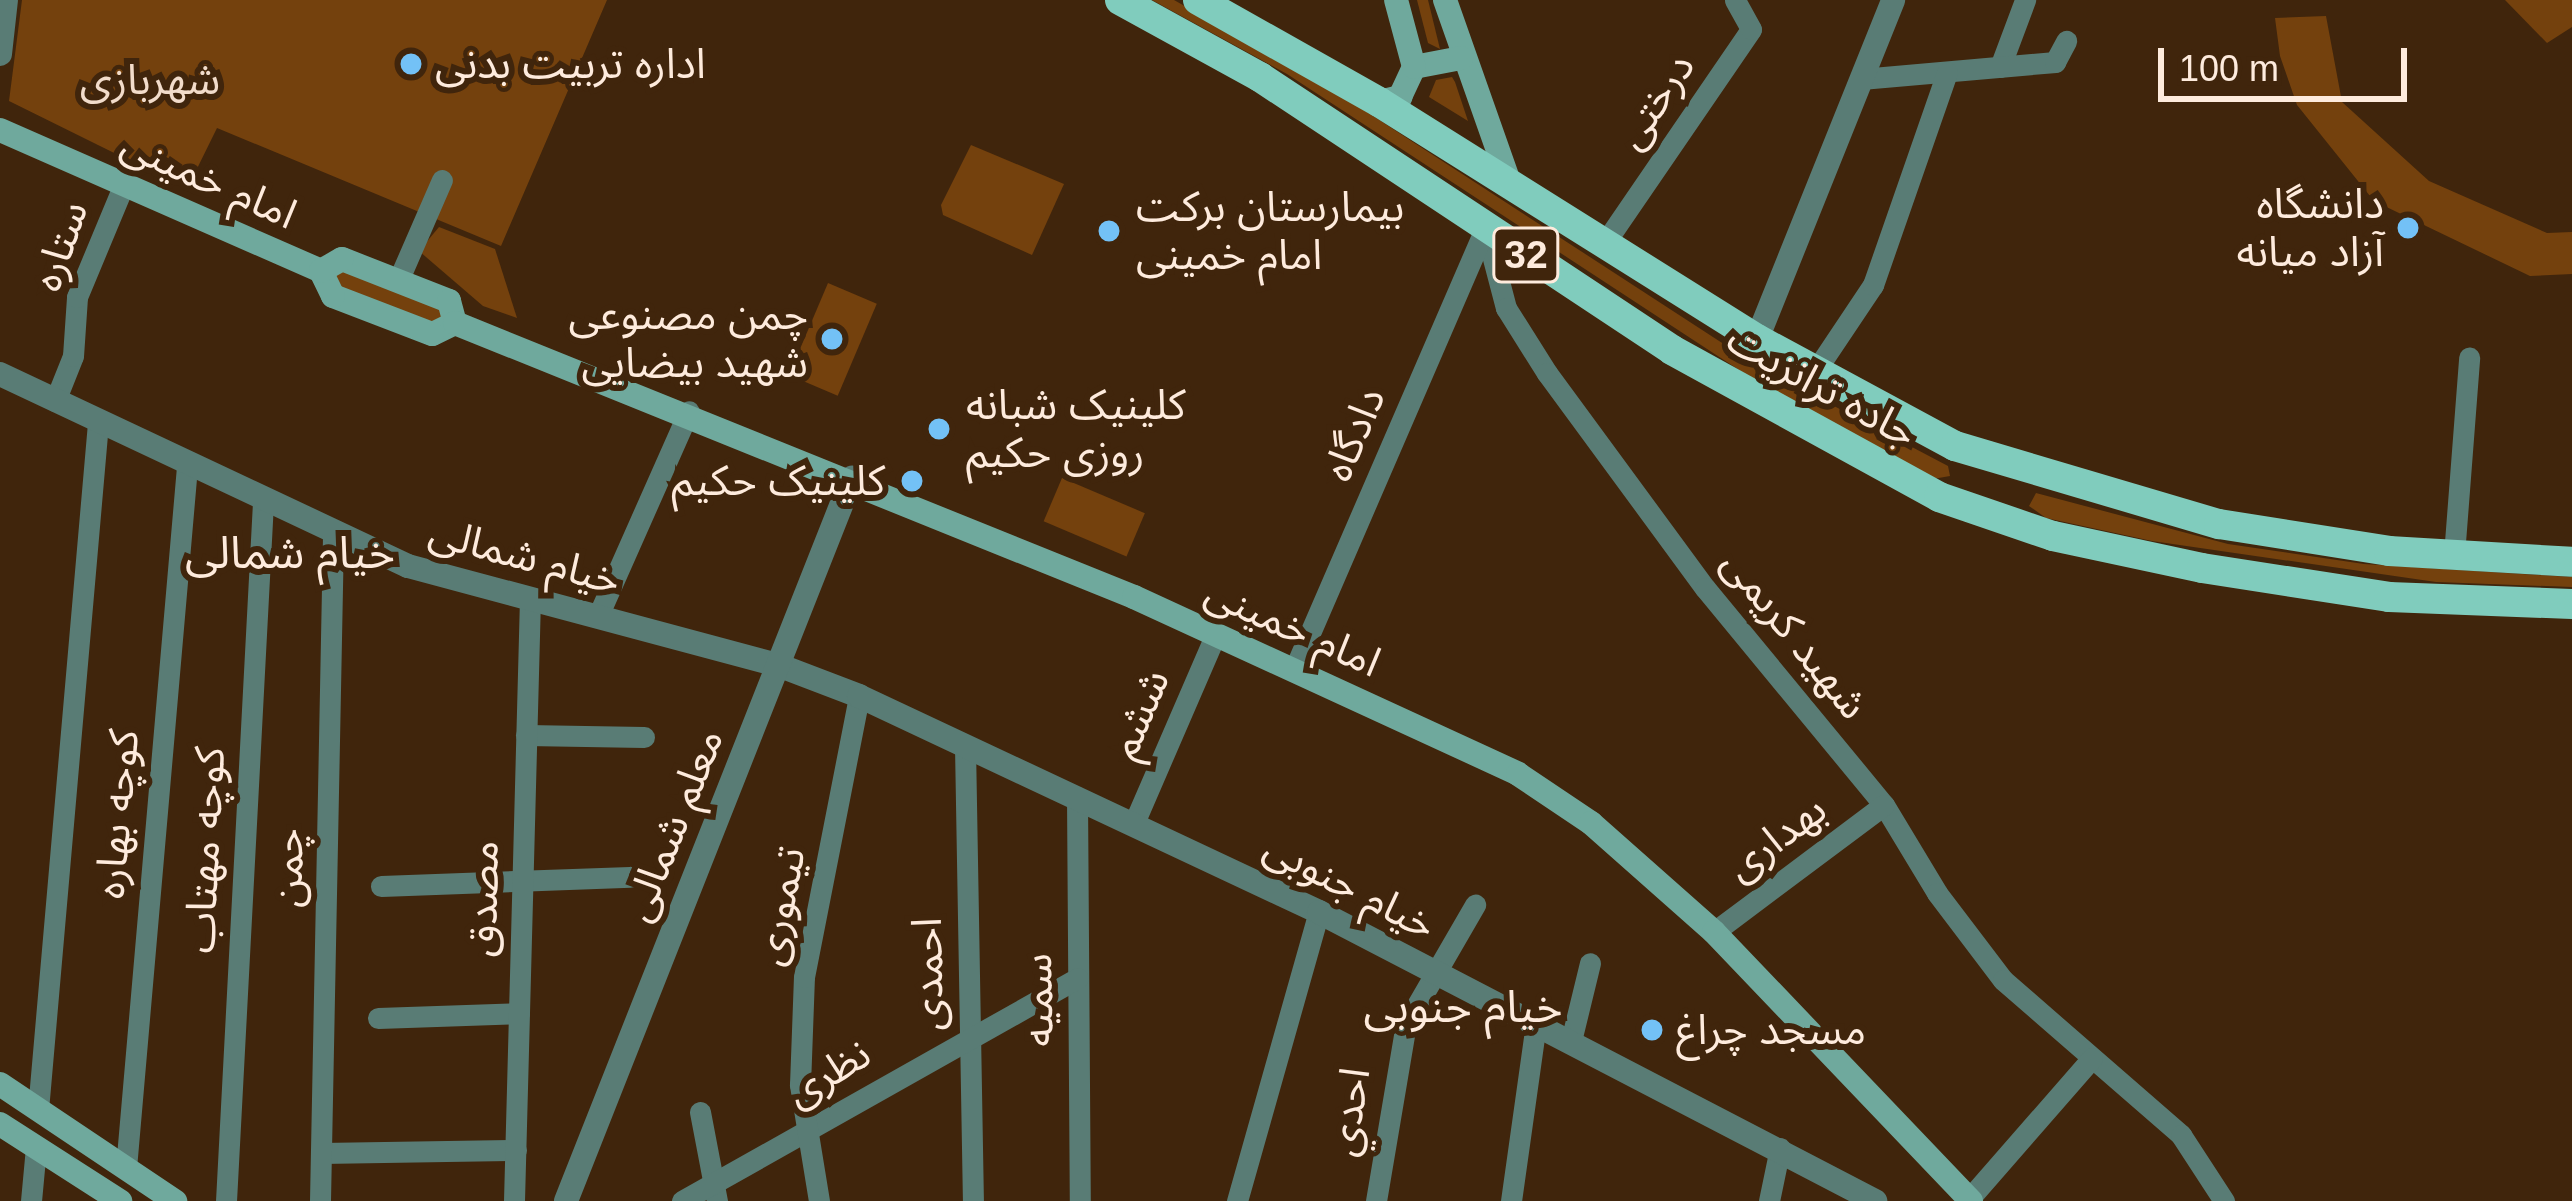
<!DOCTYPE html>
<meta charset="utf-8">
<style>
body{margin:0}
#map{position:relative;width:2572px;height:1201px;overflow:hidden;background:#40250c;font-family:Arial,"Noto Sans Arabic",sans-serif}
div>[style]{position:absolute}
.green>*{inset:0;background:#74410d;transform-origin:0 0}
.minor>*{height:21px;margin:-10.5px;padding:0 10.5px;transform-origin:10.5px;border-radius:10.5px;background:#597c75}
.tertiary>*{height:24px;margin:-12px;padding:0 12px;transform-origin:12px;border-radius:12px;background:#597c75}
.secondary>*{height:24px;margin:-12px;padding:0 12px;transform-origin:12px;border-radius:12px;background:#6fa99d}
.primary>*{height:30px;margin:-15px;padding:0 15px;transform-origin:15px;border-radius:15px;background:#80ccbd}
.dots>*{width:33px;height:33px;translate:-50% -50%;box-sizing:border-box;border:6px solid #40250c;border-radius:50%}
span{translate:-50% -50%;white-space:nowrap;text-align:center;line-height:1.15;-webkit-text-stroke:12px #40250c;paint-order:stroke}
.shield-label span{padding:3px 9px;background:#40250c;border:3px solid;border-radius:9px;-webkit-text-stroke-width:0}
.shield-label{font-size:39px;color:#feebdd;font-weight:700}
.poi-label{font-size:42px;color:#feebdd}
.left{translate:0 -50%;text-align:left}
.right{translate:-100% -50%;text-align:right}
.park-label{font-size:42px;color:#f2dccb}
.street-label{font-size:42px;color:#feebdd}
.neighbourhood-label{font-size:45px;color:#feebdd}
.scale{position:absolute;left:2158px;top:48px;width:249px;height:54px;box-sizing:border-box;border:6px solid #feebdd;border-top:0;padding-left:15px;font-size:36px;line-height:42px;white-space:nowrap;color:#feebdd;-webkit-text-stroke:9px #40250c;paint-order:stroke}
</style>
<div id="map">
<div class="green">
<i style="clip-path:polygon(22px 0,607px 0,501px 246px,217px 128px,187px 189px,9px 101px)"></i>
<i style="clip-path:polygon(1152px 0,1174px 0,1330px 88px,1756px 365px,1948px 466px,1950px 476px,1933px 479px,1808px 415px,1287px 74px)"></i>
<i style="clip-path:polygon(1417px 0,1428px 0,1440px 49px,1428px 43px)"></i>
<i style="clip-path:polygon(2505px 0,2572px 0,2572px 27px,2547px 43px)"></i>
<i style="clip-path:polygon(2326px 16px,2342px 102px,2429px 181px,2547px 233px,2572px 232px,2572px 274px,2530px 276px,2374px 201px,2297px 105px,2280px 56px,2275px 18px)"></i>
<i style="clip-path:polygon(1452px 77px,1455px 82px,1468px 121px,1429px 97px,1436px 80px)"></i>
<i style="clip-path:polygon(971px 145px,1064px 184px,1032px 255px,943px 215px,941px 205px)"></i>
<i style="clip-path:polygon(439px 227px,495px 249px,517px 318px,483px 306px,419px 251px)"></i>
<i style="clip-path:polygon(332px 265px,445px 304px,444px 327px,335px 292px)"></i>
<i style="left:828px;top:283px;width:53px;height:100px;rotate:23deg"></i>
<i style="left:1062px;top:478px;width:90px;height:47px;rotate:23deg"></i>
<i style="clip-path:polygon(2036px 493px,2228px 544px,2364px 564px,2572px 577px,2572px 587px,2436px 582px,2152px 541px,2046px 518px,2029px 506px)"></i>
</div>
<div class="minor">
<i style="left:2000px;top:67px;width:72px;rotate:-69.5deg"></i>
<i style="left:1861px;top:79px;width:195px;rotate:-5deg"></i>
<i style="left:2055px;top:62px;width:24px;rotate:-62deg"></i>
<i style="left:1485px;top:228px;width:83px;rotate:75.3deg"></i>
<i style="left:1506px;top:308px;width:77px;rotate:57.8deg"></i>
<i style="left:1547px;top:373px;width:267px;rotate:53.7deg"></i>
<i style="left:1705px;top:588px;width:281px;rotate:50.5deg"></i>
<i style="left:1884px;top:805px;width:103px;rotate:58.9deg"></i>
<i style="left:1937px;top:893px;width:109px;rotate:52.8deg"></i>
<i style="left:2003px;top:980px;width:236px;rotate:41deg"></i>
<i style="left:2181px;top:1135px;width:79px;rotate:56.9deg"></i>
<i style="left:1604px;top:244px;width:260px;rotate:-55.6deg"></i>
<i style="left:1751px;top:29px;width:33px;rotate:-119deg"></i>
<i style="left:398px;top:281px;width:110px;rotate:-66.5deg"></i>
<i style="left:1814px;top:373px;width:106px;rotate:-56.2deg"></i>
<i style="left:1873px;top:285px;width:225px;rotate:-70.8deg"></i>
<i style="left:55px;top:401px;width:48px;rotate:-68.2deg"></i>
<i style="left:73px;top:356px;width:59px;rotate:-86.1deg"></i>
<i style="left:77px;top:297px;width:122px;rotate:-67.4deg"></i>
<i style="left:2454px;top:555px;width:198px;rotate:-85.6deg"></i>
<i style="left:598px;top:616px;width:224px;rotate:-66.1deg"></i>
<i style="left:1294px;top:670px;width:482px;rotate:-66.6deg"></i>
<i style="left:526px;top:735px;width:118px;rotate:1deg"></i>
<i style="left:965px;top:746px;width:455px;rotate:89deg"></i>
<i style="left:1077px;top:797px;width:404px;rotate:89.6deg"></i>
<i style="left:1134px;top:823px;width:204px;rotate:-66.6deg"></i>
<i style="left:381px;top:886px;width:249px;rotate:-2.1deg"></i>
<i style="left:1714px;top:932px;width:212px;rotate:-36.8deg"></i>
<i style="left:378px;top:1018px;width:141px;rotate:-2deg"></i>
<i style="left:1571px;top:1041px;width:80px;rotate:-76.3deg"></i>
<i style="left:38px;top:1110px;width:690px;rotate:-85.01deg"></i>
<i style="left:700px;top:1112px;width:91px;rotate:79.2deg"></i>
<i style="left:321px;top:1153px;width:195px;rotate:-0.9deg"></i>
<i style="left:126px;top:1168px;width:705px;rotate:-85.03deg"></i>
<i style="left:1969px;top:1199px;width:187px;rotate:-48.9deg"></i>
<i style="left:31px;top:1201px;width:54px;rotate:-84.7deg"></i>
<i style="left:226px;top:1201px;width:699px;rotate:-86.97deg"></i>
<i style="left:320px;top:1201px;width:664px;rotate:-88.88deg"></i>
<i style="left:514px;top:1201px;width:602px;rotate:-88.48deg"></i>
<i style="left:682px;top:1201px;width:454px;rotate:-29.4deg"></i>
<i style="left:819px;top:1201px;width:118px;rotate:-99.3deg"></i>
<i style="left:800px;top:1085px;width:108px;rotate:-87.9deg"></i>
<i style="left:804px;top:977px;width:286px;rotate:-78.9deg"></i>
<i style="left:1237px;top:1201px;width:300px;rotate:-74.2deg"></i>
<i style="left:1376px;top:1201px;width:180px;rotate:-80.4deg"></i>
<i style="left:1406px;top:1024px;width:138px;rotate:-59.9deg"></i>
<i style="left:1511px;top:1201px;width:179px;rotate:-82deg"></i>
<i style="left:1769px;top:1201px;width:54px;rotate:-78.3deg"></i>
</div>
<div class="tertiary">
<i style="left:0;top:54px;width:54px;rotate:-83.7deg"></i>
<i style="left:1757px;top:339px;width:365px;rotate:-68.1deg"></i>
<i style="left:0;top:374px;width:451px;rotate:25.2deg"></i>
<i style="left:408px;top:566px;width:383px;rotate:15deg"></i>
<i style="left:778px;top:665px;width:87px;rotate:20.9deg"></i>
<i style="left:859px;top:696px;width:508px;rotate:25.15deg"></i>
<i style="left:1319px;top:912px;width:627px;rotate:27.46deg"></i>
<i style="left:566px;top:1201px;width:778px;rotate:-68.42deg"></i>
</div>
<div class="secondary">
<i style="left:1445px;top:0;width:193px;rotate:70.6deg"></i>
<i style="left:1414px;top:67px;width:48px;rotate:-10.8deg"></i>
<i style="left:1379px;top:102px;width:22px;rotate:-13deg"></i>
<i style="left:1400px;top:97px;width:33px;rotate:-65deg"></i>
<i style="left:1414px;top:67px;width:69px;rotate:-105deg"></i>
<i style="left:0;top:130px;width:351px;rotate:23.7deg"></i>
<i style="left:342px;top:259px;width:115px;rotate:21.4deg"></i>
<i style="left:449px;top:301px;width:23px;rotate:75deg"></i>
<i style="left:455px;top:323px;width:25px;rotate:154deg"></i>
<i style="left:432px;top:334px;width:106px;rotate:-159deg"></i>
<i style="left:333px;top:296px;width:28px;rotate:-116deg"></i>
<i style="left:321px;top:271px;width:24px;rotate:-30deg"></i>
<i style="left:455px;top:323px;width:732px;rotate:21.98deg"></i>
<i style="left:1134px;top:597px;width:423px;rotate:24.7deg"></i>
<i style="left:1518px;top:774px;width:88px;rotate:33.9deg"></i>
<i style="left:1591px;top:823px;width:164px;rotate:41.5deg"></i>
<i style="left:1714px;top:932px;width:372px;rotate:46.3deg"></i>
<i style="left:0;top:1084px;width:211px;rotate:33.8deg"></i>
<i style="left:0;top:1124px;width:143px;rotate:32.7deg"></i>
</div>
<div class="primary">
<i style="left:1120px;top:0;width:160px;rotate:28.8deg"></i>
<i style="left:1260px;top:77px;width:494px;rotate:33.5deg"></i>
<i style="left:1672px;top:350px;width:305px;rotate:28.8deg"></i>
<i style="left:1939px;top:497px;width:120px;rotate:18.9deg"></i>
<i style="left:2053px;top:536px;width:152px;rotate:12.1deg"></i>
<i style="left:2202px;top:568px;width:189px;rotate:8.8deg"></i>
<i style="left:2389px;top:597px;width:183px;rotate:2.2deg"></i>
<i style="left:1198px;top:0;width:208px;rotate:29.4deg"></i>
<i style="left:1379px;top:102px;width:446px;rotate:32.1deg"></i>
<i style="left:1757px;top:339px;width:225px;rotate:28.4deg"></i>
<i style="left:1955px;top:446px;width:275px;rotate:16.5deg"></i>
<i style="left:2219px;top:524px;width:172px;rotate:9deg"></i>
<i style="left:2389px;top:551px;width:183px;rotate:3.4deg"></i>
</div>
<div class="dots">
<i style="left:411px;top:64px;background:#73c1f6"></i>
<i style="left:2408px;top:228px;background:#73c1f6"></i>
<i style="left:1109px;top:231px;background:#73c1f6"></i>
<i style="left:832px;top:339px;background:#73c1f6"></i>
<i style="left:939px;top:429px;background:#73c1f6"></i>
<i style="left:912px;top:481px;background:#73c1f6"></i>
<i style="left:1652px;top:1030px;background:#73c1f6"></i>
</div>
<div class="shield-label">
<span style="left:1526px;top:255px">32</span>
</div>
<div class="poi-label">
<span class="left" style="left:435px;top:64px">اداره تربیت بدنی</span>
<span class="right" style="left:2384px;top:228px">دانشگاه<br>آزاد میانه</span>
<span class="left" style="left:1136px;top:231px">بیمارستان برکت<br>امام خمینی</span>
<span class="right" style="left:808px;top:339px">چمن مصنوعی<br>شهید بیضایی</span>
<span class="left" style="left:966px;top:429px">کلینیک شبانه<br>روزی حکیم</span>
<span class="right" style="left:885px;top:481px">کلینیک حکیم</span>
<span class="left" style="left:1676px;top:1030px">مسجد چراغ</span>
</div>
<div class="park-label">
<span style="left:150px;top:80px">شهربازی</span>
</div>
<div class="street-label">
<span style="left:1655px;top:101px;rotate:-56deg">درختی</span>
<span style="left:209px;top:179px;rotate:24deg">امام خمینی</span>
<span style="left:60px;top:246px;rotate:-71deg">ستاره</span>
<span style="left:1822px;top:386px;rotate:29deg">جاده ترانزیت</span>
<span style="left:1354px;top:434px;rotate:-67deg">دادگاه</span>
<span style="left:525px;top:556px;rotate:15deg">خیام شمالی</span>
<span style="left:1293px;top:627px;rotate:24deg">امام خمینی</span>
<span style="left:1795px;top:634px;rotate:51deg">شهید کریمی</span>
<span style="left:1139px;top:714px;rotate:-67deg">ششم</span>
<span style="left:117px;top:814px;rotate:-85deg">کوچه بهاره</span>
<span style="left:673px;top:825px;rotate:-68deg">معلم شمالی</span>
<span style="left:1776px;top:838px;rotate:-37deg">بهداری</span>
<span style="left:205px;top:850px;rotate:-87deg">کوچه مهتاب</span>
<span style="left:288px;top:868px;rotate:-89deg">چمن</span>
<span style="left:1350px;top:886px;rotate:27deg">خیام جنوبی</span>
<span style="left:483px;top:899px;rotate:-89deg">مصدق</span>
<span style="left:780px;top:906px;rotate:-79deg">تیموری</span>
<span style="left:928px;top:974px;rotate:-91deg">احمدی</span>
<span style="left:1038px;top:1000px;rotate:-91deg">سميه</span>
<span style="left:828px;top:1073px;rotate:-31deg">نظری</span>
<span style="left:1349px;top:1112px;rotate:-81deg">احدي</span>
</div>
<div class="neighbourhood-label">
<span style="left:290px;top:553px">خیام شمالی</span>
<span style="left:1463px;top:1007px">خیام جنوبی</span>
</div>
<div class="scale">100 m</div>
</div>
